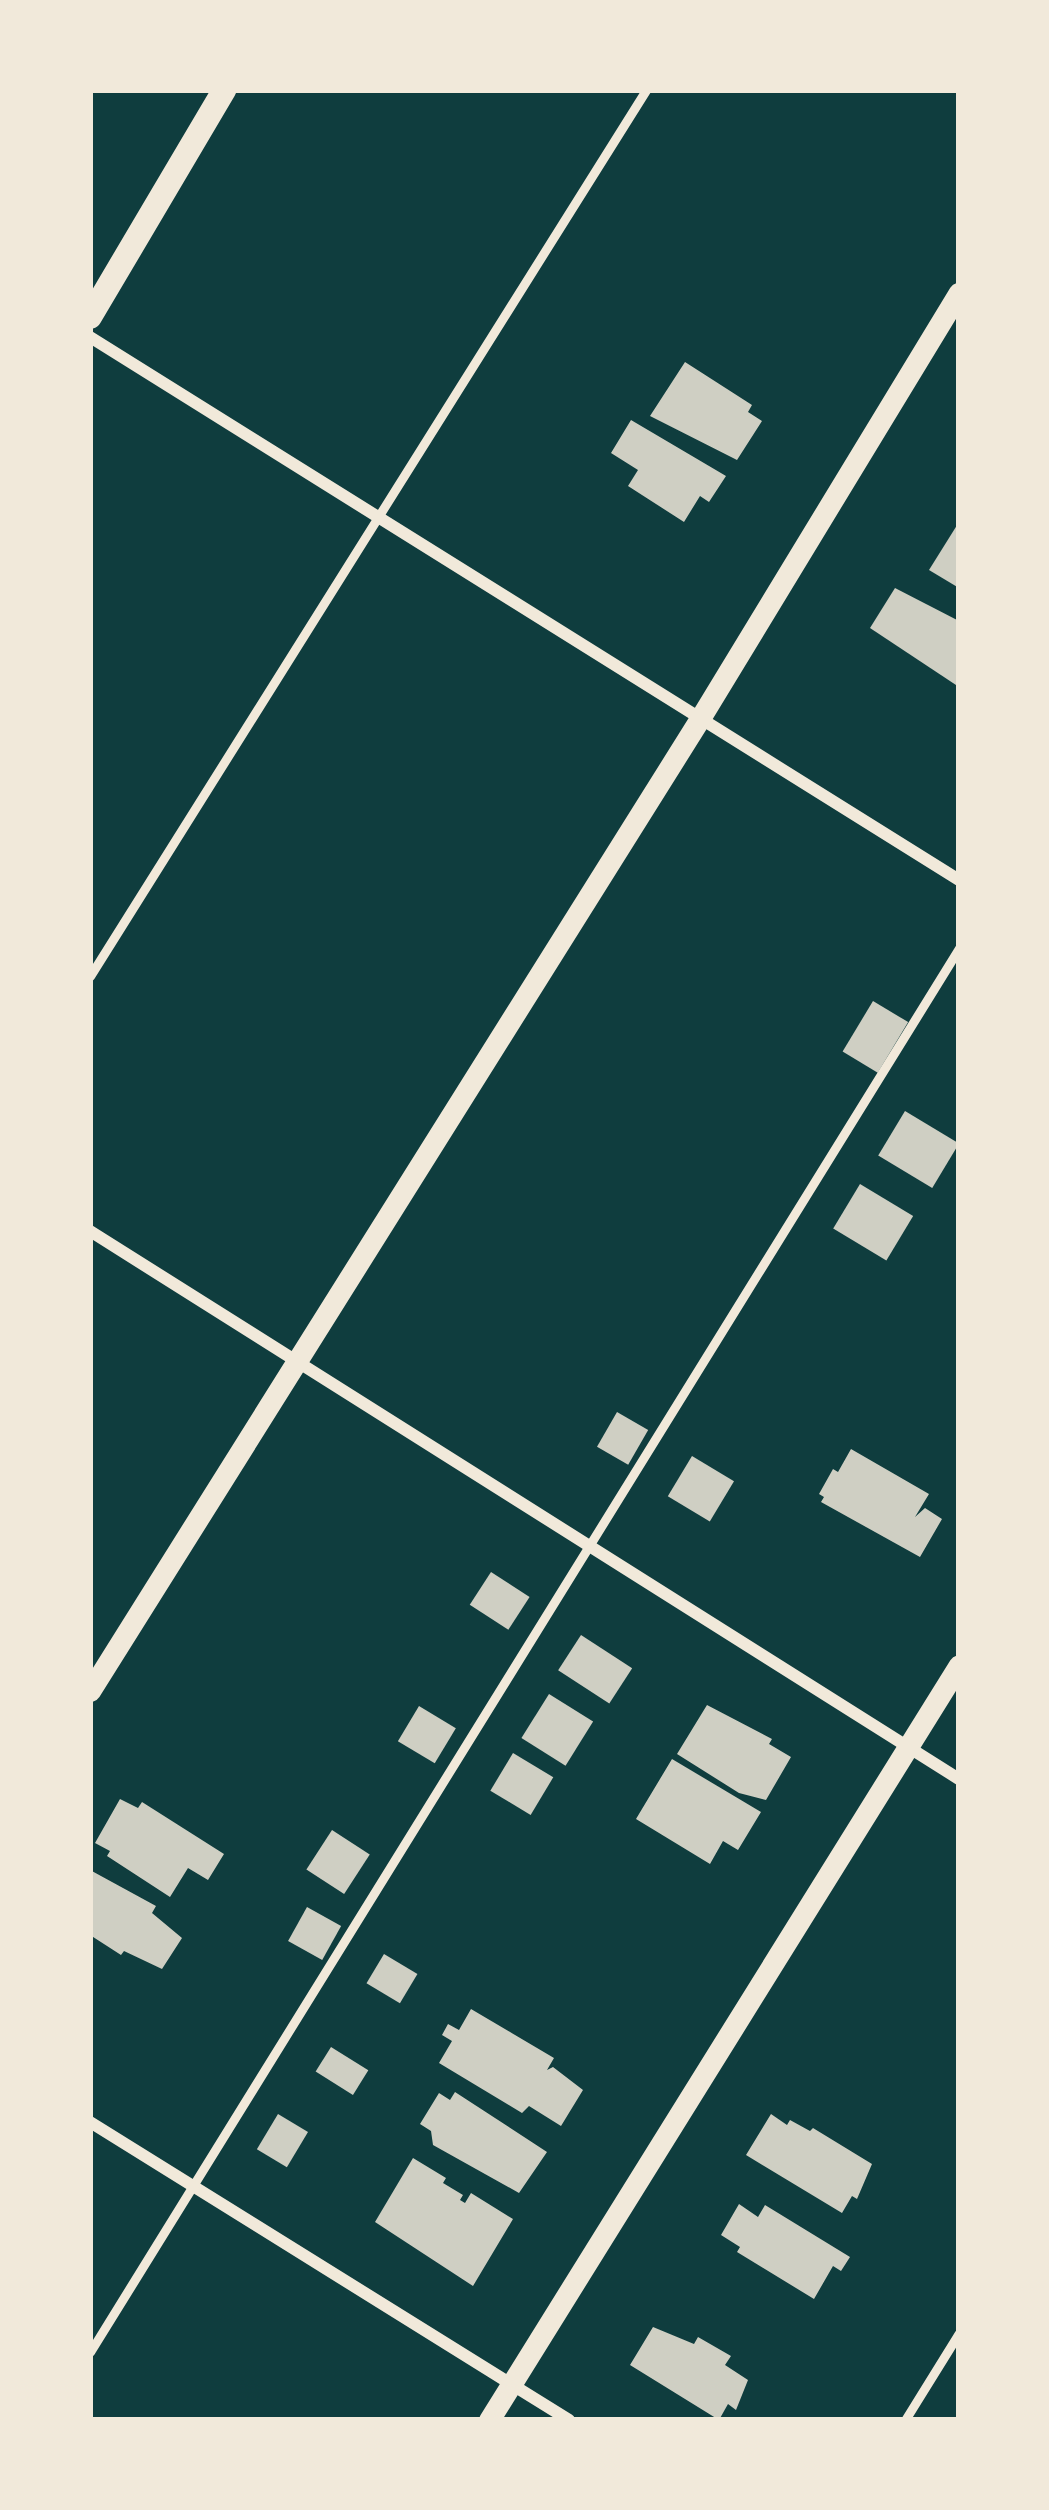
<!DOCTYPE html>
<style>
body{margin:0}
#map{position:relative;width:1049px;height:2510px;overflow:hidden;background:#0f3d3e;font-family:"PT Serif",serif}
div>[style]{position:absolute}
.building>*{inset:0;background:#cfcfc3;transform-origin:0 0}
.service>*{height:9px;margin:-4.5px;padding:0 4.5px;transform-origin:4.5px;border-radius:4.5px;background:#f1e9da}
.minor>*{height:12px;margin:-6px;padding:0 6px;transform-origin:6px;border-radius:6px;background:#f1e9da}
.tertiary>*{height:21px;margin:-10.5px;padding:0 10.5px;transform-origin:10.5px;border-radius:10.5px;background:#f1e9da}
.secondary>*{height:24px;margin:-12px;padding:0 12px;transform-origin:12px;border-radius:12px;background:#f1e9da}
span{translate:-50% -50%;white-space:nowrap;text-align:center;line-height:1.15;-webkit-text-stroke:12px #f1e9da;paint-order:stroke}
.frame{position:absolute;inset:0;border:93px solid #f1e9da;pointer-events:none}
</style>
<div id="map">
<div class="building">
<i style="clip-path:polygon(685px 362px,752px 405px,748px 412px,762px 421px,737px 460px,650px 416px)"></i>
<i style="clip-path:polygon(631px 420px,726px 476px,709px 502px,700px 496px,684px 522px,628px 486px,638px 470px,611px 453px)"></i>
<i style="clip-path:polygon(959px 522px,959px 588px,929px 570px)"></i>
<i style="clip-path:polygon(895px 588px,959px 621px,959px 687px,870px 628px)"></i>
<i style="left:873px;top:1001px;width:41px;height:59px;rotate:31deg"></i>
<i style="left:905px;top:1111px;width:63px;height:52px;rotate:31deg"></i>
<i style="left:860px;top:1184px;width:62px;height:52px;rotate:31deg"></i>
<i style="left:617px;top:1412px;width:36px;height:40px;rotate:30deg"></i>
<i style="clip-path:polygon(851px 1449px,929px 1494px,915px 1517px,925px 1508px,942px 1519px,920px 1557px,821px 1502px,824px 1497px,819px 1494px,833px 1469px,838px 1472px)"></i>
<i style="left:692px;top:1456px;width:49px;height:47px;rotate:31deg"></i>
<i style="left:491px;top:1572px;width:46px;height:39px;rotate:33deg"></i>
<i style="left:581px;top:1635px;width:61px;height:42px;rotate:33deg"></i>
<i style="left:549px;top:1694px;width:52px;height:52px;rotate:32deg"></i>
<i style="clip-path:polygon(707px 1705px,772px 1739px,769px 1744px,791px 1757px,766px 1800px,739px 1793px,677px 1754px)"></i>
<i style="left:419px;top:1706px;width:43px;height:41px;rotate:31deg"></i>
<i style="left:513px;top:1753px;width:47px;height:44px;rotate:31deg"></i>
<i style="clip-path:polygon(672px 1759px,761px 1812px,738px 1850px,723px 1841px,710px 1864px,636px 1819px)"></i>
<i style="clip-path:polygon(120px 1799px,138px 1808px,142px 1802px,224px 1854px,208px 1880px,188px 1868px,170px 1897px,107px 1856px,110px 1851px,95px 1843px)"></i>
<i style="left:332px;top:1830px;width:45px;height:47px;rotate:33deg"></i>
<i style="clip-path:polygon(90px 1870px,156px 1906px,152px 1913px,182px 1938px,162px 1969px,124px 1951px,121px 1955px,90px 1935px)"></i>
<i style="left:307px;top:1907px;width:39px;height:39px;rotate:29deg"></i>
<i style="left:384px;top:1954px;width:39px;height:34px;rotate:31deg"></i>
<i style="clip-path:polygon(471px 2009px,554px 2058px,547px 2070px,553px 2067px,583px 2090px,561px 2126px,529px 2106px,522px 2113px,439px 2063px,452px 2041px,442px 2035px,448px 2024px,459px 2030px)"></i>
<i style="left:331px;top:2047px;width:44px;height:29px;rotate:32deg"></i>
<i style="clip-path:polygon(455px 2092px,547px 2152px,519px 2193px,433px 2145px,431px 2131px,420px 2124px,439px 2093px,450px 2100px)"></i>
<i style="left:278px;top:2114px;width:35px;height:41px;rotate:31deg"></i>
<i style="clip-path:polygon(771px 2114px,787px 2125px,790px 2120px,810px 2131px,813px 2128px,872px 2164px,857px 2199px,852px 2196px,842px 2213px,746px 2155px)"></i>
<i style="clip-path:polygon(413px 2158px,446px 2178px,443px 2183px,463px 2195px,460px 2200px,465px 2203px,471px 2193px,513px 2219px,473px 2286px,375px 2222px)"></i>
<i style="clip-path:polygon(739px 2204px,758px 2217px,765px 2205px,850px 2257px,841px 2271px,833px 2266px,814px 2299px,737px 2252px,740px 2247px,721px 2235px)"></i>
<i style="clip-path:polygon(653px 2327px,694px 2344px,698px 2337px,731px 2356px,725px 2365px,748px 2380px,736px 2410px,728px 2404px,719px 2420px,630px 2365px)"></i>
</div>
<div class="service">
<i style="left:90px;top:976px;width:1046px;rotate:-57.89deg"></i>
<i style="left:90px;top:2352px;width:1651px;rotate:-58.24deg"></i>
<i style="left:905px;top:2420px;width:102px;rotate:-58.2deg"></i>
</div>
<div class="minor">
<i style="left:90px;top:337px;width:1025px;rotate:32deg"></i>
<i style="left:90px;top:1231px;width:1027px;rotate:32.24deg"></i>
<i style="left:90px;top:2122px;width:564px;rotate:31.89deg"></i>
</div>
<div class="tertiary">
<i style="left:90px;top:1691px;width:1146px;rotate:-57.9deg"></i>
<i style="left:699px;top:720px;width:500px;rotate:-58.7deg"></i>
<i style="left:489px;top:2420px;width:889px;rotate:-58.1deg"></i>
</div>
<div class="secondary">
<i style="left:90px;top:317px;width:264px;rotate:-59.4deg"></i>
</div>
<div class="frame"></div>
</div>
